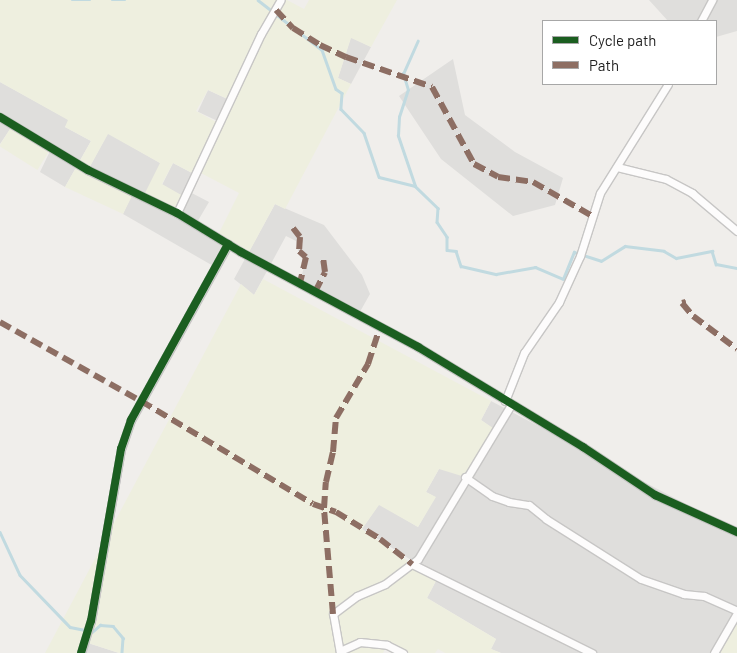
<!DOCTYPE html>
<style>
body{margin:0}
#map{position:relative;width:737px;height:653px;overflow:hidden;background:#f0eeeb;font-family:Barlow,sans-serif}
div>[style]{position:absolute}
.residential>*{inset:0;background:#dfdedc;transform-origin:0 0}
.farmland>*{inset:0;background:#eeefdf;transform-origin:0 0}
.stream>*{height:2.5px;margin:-1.25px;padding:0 1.25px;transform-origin:1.25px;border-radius:1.25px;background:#c1dae0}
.roads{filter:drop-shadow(1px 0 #c7c6c5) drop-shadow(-1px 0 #c7c6c5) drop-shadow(0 1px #c7c6c5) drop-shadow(0 -1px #c7c6c5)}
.street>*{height:7px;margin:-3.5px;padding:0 3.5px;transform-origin:3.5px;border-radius:3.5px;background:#fdfcfc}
.quiet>*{height:6px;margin-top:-3px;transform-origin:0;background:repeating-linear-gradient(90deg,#8d6e63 0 12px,transparent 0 18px)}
.cycleway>*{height:8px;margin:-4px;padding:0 4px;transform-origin:4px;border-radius:4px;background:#1b5e20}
span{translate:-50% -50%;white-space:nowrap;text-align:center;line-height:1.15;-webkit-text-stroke:4.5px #fff;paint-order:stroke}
.legend{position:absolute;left:542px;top:20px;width:175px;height:65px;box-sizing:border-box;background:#fff;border:1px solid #a7a7a7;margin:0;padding:6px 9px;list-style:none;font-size:15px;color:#222}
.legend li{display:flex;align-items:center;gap:10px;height:25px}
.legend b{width:25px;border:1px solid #a7a7a7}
</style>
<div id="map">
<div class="residential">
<i style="clip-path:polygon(649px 0,737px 0,737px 31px,716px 37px,716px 21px,668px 21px)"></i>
<i style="clip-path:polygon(351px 37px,371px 47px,351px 84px,338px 78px)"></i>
<i style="clip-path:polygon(453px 59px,465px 115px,515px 152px,563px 178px,555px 205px,513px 216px,441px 159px,399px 96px)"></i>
<i style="clip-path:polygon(0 82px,69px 120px,65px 127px,91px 141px,65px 187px,40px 172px,51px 149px,13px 125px,0 144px)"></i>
<i style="left:208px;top:90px;width:26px;height:24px;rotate:25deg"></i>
<i style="clip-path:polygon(108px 133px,160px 163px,162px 185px,173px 163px,194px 174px,186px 190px,209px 202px,196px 224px,228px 244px,215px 267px,123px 214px,133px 192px,88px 170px)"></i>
<i style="clip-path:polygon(275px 204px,324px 225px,362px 275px,370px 294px,357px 317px,299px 286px,306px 259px,298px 251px,296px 241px,286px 236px,254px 295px,234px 279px)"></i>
<i style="clip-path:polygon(491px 401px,737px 531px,737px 613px,716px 650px,722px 653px,501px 653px,491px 649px,496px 639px,427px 598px,438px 577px,362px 529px,379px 504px,418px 527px,435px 497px,426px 492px,439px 469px,495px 430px,481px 420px)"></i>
<i style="clip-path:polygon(85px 642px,119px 653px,81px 653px)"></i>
</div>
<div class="farmland">
<i style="clip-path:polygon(0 0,287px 0,304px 9px,309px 0,397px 0,371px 47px,351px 38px,338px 78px,351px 84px,285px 209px,275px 204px,248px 254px,217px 237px,239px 193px,197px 171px,232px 101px,208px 90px,196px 111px,218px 123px,192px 173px,173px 163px,162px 184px,183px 196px,177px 213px,143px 197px,160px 163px,108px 134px,88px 170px,134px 192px,123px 214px,65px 187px,91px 141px,65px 127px,68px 120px,0 82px)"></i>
<i style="left:13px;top:124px;width:45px;height:26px;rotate:32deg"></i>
<i style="clip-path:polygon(263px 279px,491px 401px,481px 420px,496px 430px,465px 477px,439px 469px,426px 492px,436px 497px,418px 527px,379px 505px,362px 529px,412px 564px,438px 577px,427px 598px,496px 639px,491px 649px,501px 653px,445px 653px,438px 649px,435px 653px,403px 653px,387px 645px,383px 653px,119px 653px,85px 642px,81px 653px,45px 653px,241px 284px,254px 295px)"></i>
<i style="clip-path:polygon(737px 613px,737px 653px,722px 653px,716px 650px)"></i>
</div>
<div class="stream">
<i style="left:72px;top:0;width:18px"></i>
<i style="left:112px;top:0;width:13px"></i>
<i style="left:258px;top:0;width:81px;rotate:38deg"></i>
<i style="left:322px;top:50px;width:41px;rotate:70.3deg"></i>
<i style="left:336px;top:89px;width:7px;rotate:34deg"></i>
<i style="left:342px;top:93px;width:16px;rotate:94deg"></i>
<i style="left:341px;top:109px;width:33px;rotate:46deg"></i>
<i style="left:364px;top:133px;width:46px;rotate:71.2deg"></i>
<i style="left:379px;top:177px;width:37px;rotate:14deg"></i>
<i style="left:415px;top:186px;width:32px;rotate:44deg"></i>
<i style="left:438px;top:208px;width:14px;rotate:94deg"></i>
<i style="left:437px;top:222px;width:18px;rotate:56deg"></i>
<i style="left:447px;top:237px;width:13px;rotate:90deg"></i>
<i style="left:447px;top:250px;width:9px;rotate:6deg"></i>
<i style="left:456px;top:251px;width:16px;rotate:72deg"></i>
<i style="left:461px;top:266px;width:36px;rotate:13deg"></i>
<i style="left:496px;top:274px;width:40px;rotate:-10deg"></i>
<i style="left:535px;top:267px;width:30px;rotate:23deg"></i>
<i style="left:563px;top:279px;width:29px;rotate:-68deg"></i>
<i style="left:574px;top:252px;width:28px;rotate:18deg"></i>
<i style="left:601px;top:261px;width:28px;rotate:-32deg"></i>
<i style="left:625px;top:246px;width:39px;rotate:7deg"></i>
<i style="left:664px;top:251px;width:14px;rotate:30deg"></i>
<i style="left:676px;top:258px;width:37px;rotate:-11deg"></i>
<i style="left:712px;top:251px;width:14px;rotate:73deg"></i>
<i style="left:716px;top:264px;width:21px;rotate:11deg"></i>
<i style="left:415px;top:186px;width:53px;rotate:-108.8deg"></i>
<i style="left:398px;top:136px;width:19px;rotate:-87deg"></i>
<i style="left:399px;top:117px;width:28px;rotate:-72deg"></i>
<i style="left:408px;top:90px;width:17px;rotate:-107deg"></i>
<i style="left:403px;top:74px;width:36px;rotate:-66deg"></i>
<i style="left:0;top:532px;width:47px;rotate:65.1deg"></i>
<i style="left:20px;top:575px;width:72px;rotate:46.1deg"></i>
<i style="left:70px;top:627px;width:15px;rotate:11deg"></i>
<i style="left:92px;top:632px;width:11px;rotate:-41deg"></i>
<i style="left:100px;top:625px;width:13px;rotate:4deg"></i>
<i style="left:113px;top:626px;width:16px;rotate:50deg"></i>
<i style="left:123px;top:638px;width:15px;rotate:94deg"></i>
</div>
<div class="roads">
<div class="street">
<i style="left:701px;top:21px;width:24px;rotate:-62deg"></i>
<i style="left:0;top:117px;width:103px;rotate:31.1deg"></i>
<i style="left:88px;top:170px;width:99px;rotate:25.8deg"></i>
<i style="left:177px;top:213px;width:75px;rotate:31.4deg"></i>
<i style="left:241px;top:252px;width:201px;rotate:28.2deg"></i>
<i style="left:418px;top:347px;width:193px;rotate:31.2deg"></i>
<i style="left:583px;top:447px;width:87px;rotate:33.7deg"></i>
<i style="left:655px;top:495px;width:90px;rotate:24.3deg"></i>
<i style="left:617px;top:167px;width:50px;rotate:13.8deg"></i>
<i style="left:666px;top:179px;width:30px;rotate:28deg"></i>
<i style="left:692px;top:193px;width:59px;rotate:40.2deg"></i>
<i style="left:177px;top:213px;width:198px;rotate:-64.9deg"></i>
<i style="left:261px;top:34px;width:39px;rotate:-60deg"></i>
<i style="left:505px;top:401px;width:52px;rotate:-68.4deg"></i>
<i style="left:524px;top:353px;width:62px;rotate:-55.5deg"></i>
<i style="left:559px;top:302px;width:51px;rotate:-65.5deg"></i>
<i style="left:580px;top:256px;width:66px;rotate:-72.4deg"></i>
<i style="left:600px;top:193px;width:128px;rotate:-58deg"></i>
<i style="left:465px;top:477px;width:33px;rotate:35deg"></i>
<i style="left:492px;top:496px;width:18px;rotate:19deg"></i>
<i style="left:509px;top:502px;width:20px;rotate:9deg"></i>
<i style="left:529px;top:505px;width:22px;rotate:39deg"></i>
<i style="left:546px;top:519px;width:112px;rotate:32.3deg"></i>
<i style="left:641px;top:579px;width:46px;rotate:19.2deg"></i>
<i style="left:684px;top:594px;width:20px;rotate:6deg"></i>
<i style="left:704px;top:596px;width:36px;rotate:24deg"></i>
<i style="left:412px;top:564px;width:201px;rotate:26.3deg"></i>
<i style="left:340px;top:651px;width:22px;rotate:-24deg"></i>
<i style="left:360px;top:642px;width:27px;rotate:6deg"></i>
<i style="left:387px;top:645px;width:18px;rotate:27deg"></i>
<i style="left:81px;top:653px;width:34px;rotate:-73deg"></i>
<i style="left:91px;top:621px;width:175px;rotate:-80.1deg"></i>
<i style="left:121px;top:449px;width:31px;rotate:-71deg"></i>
<i style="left:131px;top:420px;width:201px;rotate:-61.1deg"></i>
<i style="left:340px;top:653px;width:40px;rotate:-100deg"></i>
<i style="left:333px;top:614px;width:30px;rotate:-37deg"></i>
<i style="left:357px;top:596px;width:30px;rotate:-23deg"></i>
<i style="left:385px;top:584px;width:41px;rotate:-37.1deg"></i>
<i style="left:418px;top:559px;width:180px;rotate:-58.9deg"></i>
<i style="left:714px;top:653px;width:46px;rotate:-60.1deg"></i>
</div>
</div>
<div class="quiet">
<i style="left:276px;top:10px;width:25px;rotate:47deg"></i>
<i style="left:293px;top:28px;width:32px;rotate:32deg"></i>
<i style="left:320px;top:45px;width:29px;rotate:25deg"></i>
<i style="left:346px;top:57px;width:91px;rotate:19.2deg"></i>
<i style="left:432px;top:87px;width:88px;rotate:61.4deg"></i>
<i style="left:474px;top:164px;width:27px;rotate:28deg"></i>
<i style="left:498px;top:177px;width:35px;rotate:8deg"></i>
<i style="left:533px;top:182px;width:70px;rotate:29.8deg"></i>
<i style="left:293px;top:228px;width:11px;rotate:52deg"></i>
<i style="left:300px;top:237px;width:14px;rotate:94deg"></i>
<i style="left:299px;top:251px;width:9px;rotate:41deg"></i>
<i style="left:306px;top:257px;width:28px;rotate:103deg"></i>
<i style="left:315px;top:292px;width:22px;rotate:-63deg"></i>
<i style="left:325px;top:272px;width:14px;rotate:-98deg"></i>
<i style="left:686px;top:302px;width:4px;rotate:166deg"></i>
<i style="left:682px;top:303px;width:17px;rotate:50deg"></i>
<i style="left:693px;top:316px;width:55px;rotate:36.9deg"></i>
<i style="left:0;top:322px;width:162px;rotate:29.3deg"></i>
<i style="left:141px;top:401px;width:200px;rotate:30.9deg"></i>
<i style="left:313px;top:504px;width:24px;rotate:19deg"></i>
<i style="left:336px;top:512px;width:52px;rotate:31.5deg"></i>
<i style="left:380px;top:539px;width:41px;rotate:38deg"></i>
<i style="left:333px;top:614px;width:106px;rotate:-94.9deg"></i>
<i style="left:324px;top:508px;width:26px;rotate:-86deg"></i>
<i style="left:326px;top:482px;width:31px;rotate:-77deg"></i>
<i style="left:333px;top:452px;width:34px;rotate:-85deg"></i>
<i style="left:336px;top:418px;width:63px;rotate:-59.3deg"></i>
<i style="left:368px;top:364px;width:39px;rotate:-72deg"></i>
</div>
<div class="cycleway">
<i style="left:0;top:117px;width:103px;rotate:31.1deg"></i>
<i style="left:88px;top:170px;width:99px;rotate:25.8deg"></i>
<i style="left:177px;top:213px;width:75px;rotate:31.4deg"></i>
<i style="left:241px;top:252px;width:201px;rotate:28.2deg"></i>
<i style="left:418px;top:347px;width:193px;rotate:31.2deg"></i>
<i style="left:583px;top:447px;width:87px;rotate:33.7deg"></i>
<i style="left:655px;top:495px;width:90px;rotate:24.3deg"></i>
<i style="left:81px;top:653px;width:34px;rotate:-73deg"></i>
<i style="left:91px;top:621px;width:175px;rotate:-80.1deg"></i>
<i style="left:121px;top:449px;width:31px;rotate:-71deg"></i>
<i style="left:131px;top:420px;width:201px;rotate:-61.1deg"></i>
</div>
<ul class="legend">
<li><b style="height:6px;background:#1b5e20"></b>Cycle path</li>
<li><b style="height:6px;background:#8d6e63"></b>Path</li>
</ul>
</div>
